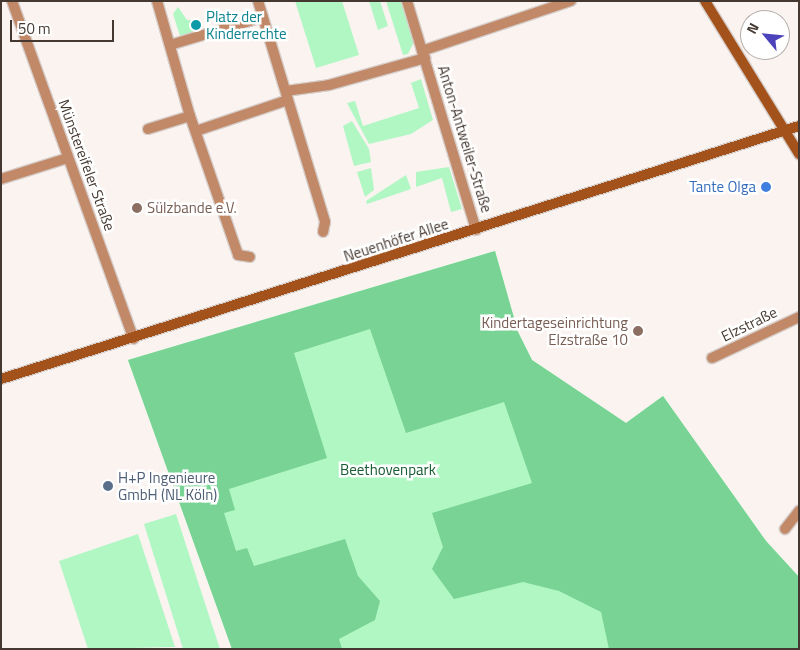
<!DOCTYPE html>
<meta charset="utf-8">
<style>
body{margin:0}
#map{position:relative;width:800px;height:650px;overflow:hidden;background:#faf3f0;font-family:"Titillium Web",sans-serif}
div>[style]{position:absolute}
.green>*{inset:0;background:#b1f7c4}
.forest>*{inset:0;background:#78d394}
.roads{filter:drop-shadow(1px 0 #d6ceca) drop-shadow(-1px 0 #d6ceca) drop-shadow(0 1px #d6ceca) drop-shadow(0 -1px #d6ceca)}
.street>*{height:10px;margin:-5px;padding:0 5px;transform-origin:5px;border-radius:5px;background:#c28969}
.secondary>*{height:10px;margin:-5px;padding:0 5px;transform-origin:5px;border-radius:5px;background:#a4521b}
.dots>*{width:14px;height:14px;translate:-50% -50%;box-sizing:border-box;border:2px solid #fff;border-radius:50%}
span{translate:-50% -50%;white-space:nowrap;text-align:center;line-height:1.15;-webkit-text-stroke:5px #fff;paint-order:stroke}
.culture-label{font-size:15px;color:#0d838f}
.left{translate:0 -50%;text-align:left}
.street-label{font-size:15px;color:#453830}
.shop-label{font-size:15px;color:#366cbe}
.right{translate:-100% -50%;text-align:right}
.education-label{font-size:15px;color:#785e54}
.park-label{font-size:15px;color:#185a31}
.service-label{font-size:15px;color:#4e5e75}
.frame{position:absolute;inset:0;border:2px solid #453830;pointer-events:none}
.north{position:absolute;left:740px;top:10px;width:50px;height:50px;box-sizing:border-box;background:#fff;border:1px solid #b5afac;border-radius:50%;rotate:298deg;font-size:14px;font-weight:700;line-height:20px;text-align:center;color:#453830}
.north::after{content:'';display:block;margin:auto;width:18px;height:22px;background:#4c43ba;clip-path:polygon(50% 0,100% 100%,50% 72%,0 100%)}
.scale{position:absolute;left:10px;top:20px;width:104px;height:22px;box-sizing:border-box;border:2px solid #453830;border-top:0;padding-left:6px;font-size:15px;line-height:18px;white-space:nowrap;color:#453830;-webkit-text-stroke:4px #fff;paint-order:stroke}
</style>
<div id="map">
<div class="green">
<i style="clip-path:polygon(295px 1px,342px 1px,359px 55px,316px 68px)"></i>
<i style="clip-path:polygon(369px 1px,380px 1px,388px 26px,378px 30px)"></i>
<i style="clip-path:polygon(386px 1px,401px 1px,414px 42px,408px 54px,403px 55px)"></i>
<i style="clip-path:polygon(178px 7px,187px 20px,193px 20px,200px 30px,180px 36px,173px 14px)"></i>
<i style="clip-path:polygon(421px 79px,433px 120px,411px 134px,369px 144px,347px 103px,355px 101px,363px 126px,419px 108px,411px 83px)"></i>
<i style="clip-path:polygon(352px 121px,369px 149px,371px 162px,354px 166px,343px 126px)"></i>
<i style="clip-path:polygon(449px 167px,462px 209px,451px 212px,442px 178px,416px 187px,416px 172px)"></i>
<i style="clip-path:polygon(371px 168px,374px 190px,365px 197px,357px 172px)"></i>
<i style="clip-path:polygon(406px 175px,411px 189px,367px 204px,366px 201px)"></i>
<i style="clip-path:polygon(495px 251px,518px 332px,532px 360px,626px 423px,663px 396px,766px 541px,799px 577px,799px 649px,232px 649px,128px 360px)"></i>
<i style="clip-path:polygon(176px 514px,199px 585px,220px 649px,183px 649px,144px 524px)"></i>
<i style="clip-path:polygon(138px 534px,175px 647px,88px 649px,59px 561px)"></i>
</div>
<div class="forest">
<i style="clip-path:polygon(495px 251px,518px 332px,532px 360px,626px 423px,663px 396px,766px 541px,799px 577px,799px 649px,609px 649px,601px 612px,559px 591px,523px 582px,454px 599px,432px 569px,443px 547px,432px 513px,532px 483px,504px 402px,406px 433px,370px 329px,294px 353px,327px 458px,229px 489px,235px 510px,224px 513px,236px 551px,247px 548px,254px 566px,345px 539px,358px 576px,380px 601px,375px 620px,339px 639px,342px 649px,232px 649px,128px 360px)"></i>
</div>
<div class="roads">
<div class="street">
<i style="left:12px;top:1px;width:359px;rotate:70.2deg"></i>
<i style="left:157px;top:1px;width:120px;rotate:74deg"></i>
<i style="left:190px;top:116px;width:147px;rotate:70.9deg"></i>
<i style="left:238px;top:255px;width:12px;rotate:9deg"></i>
<i style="left:258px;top:1px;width:231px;rotate:73.1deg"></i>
<i style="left:325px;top:222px;width:10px;rotate:101deg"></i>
<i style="left:407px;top:1px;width:239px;rotate:73.2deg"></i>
<i style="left:170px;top:45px;width:97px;rotate:-16.8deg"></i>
<i style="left:422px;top:51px;width:157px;rotate:-18.6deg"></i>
<i style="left:286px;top:91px;width:43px;rotate:-7.9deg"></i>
<i style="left:329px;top:85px;width:100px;rotate:-15.7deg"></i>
<i style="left:148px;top:129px;width:44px;rotate:-17.2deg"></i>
<i style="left:196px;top:131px;width:97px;rotate:-18.6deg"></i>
<i style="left:1px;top:179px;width:70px;rotate:-17.4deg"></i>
<i style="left:712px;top:358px;width:96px;rotate:-25.2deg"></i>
<i style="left:785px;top:529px;width:23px;rotate:-52deg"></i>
</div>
<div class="secondary">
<i style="left:705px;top:1px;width:180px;rotate:58.4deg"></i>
<i style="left:1px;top:379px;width:837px;rotate:-17.59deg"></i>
</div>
</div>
<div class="dots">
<i style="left:196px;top:25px;background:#0f9aa8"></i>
<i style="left:766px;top:187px;background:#3f7fe0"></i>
<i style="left:137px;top:208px;background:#8d6e63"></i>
<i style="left:638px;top:331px;background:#8d6e63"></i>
<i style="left:108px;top:486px;background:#5c6f8a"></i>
</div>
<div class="culture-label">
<span class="left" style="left:206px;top:25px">Platz der<br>Kinderrechte</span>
</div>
<div class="street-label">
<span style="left:465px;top:139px;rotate:73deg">Anton-Antweiler-Straße</span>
<span style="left:87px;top:165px;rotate:70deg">Münstereifeler Straße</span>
<span style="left:396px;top:240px;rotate:-18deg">Neuenhöfer Allee</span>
<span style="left:749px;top:324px;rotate:-26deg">Elzstraße</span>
</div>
<div class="shop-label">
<span class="right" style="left:756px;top:187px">Tante Olga</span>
</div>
<div class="education-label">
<span class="left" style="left:147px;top:208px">Sülzbande e.V.</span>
<span class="right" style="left:628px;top:331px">Kindertageseinrichtung<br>Elzstraße 10</span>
</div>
<div class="park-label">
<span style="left:388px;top:470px">Beethovenpark</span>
</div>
<div class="service-label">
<span class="left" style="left:118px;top:486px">H+P Ingenieure<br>GmbH (NL Köln)</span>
</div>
<div class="frame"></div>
<div class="north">N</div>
<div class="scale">50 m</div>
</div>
